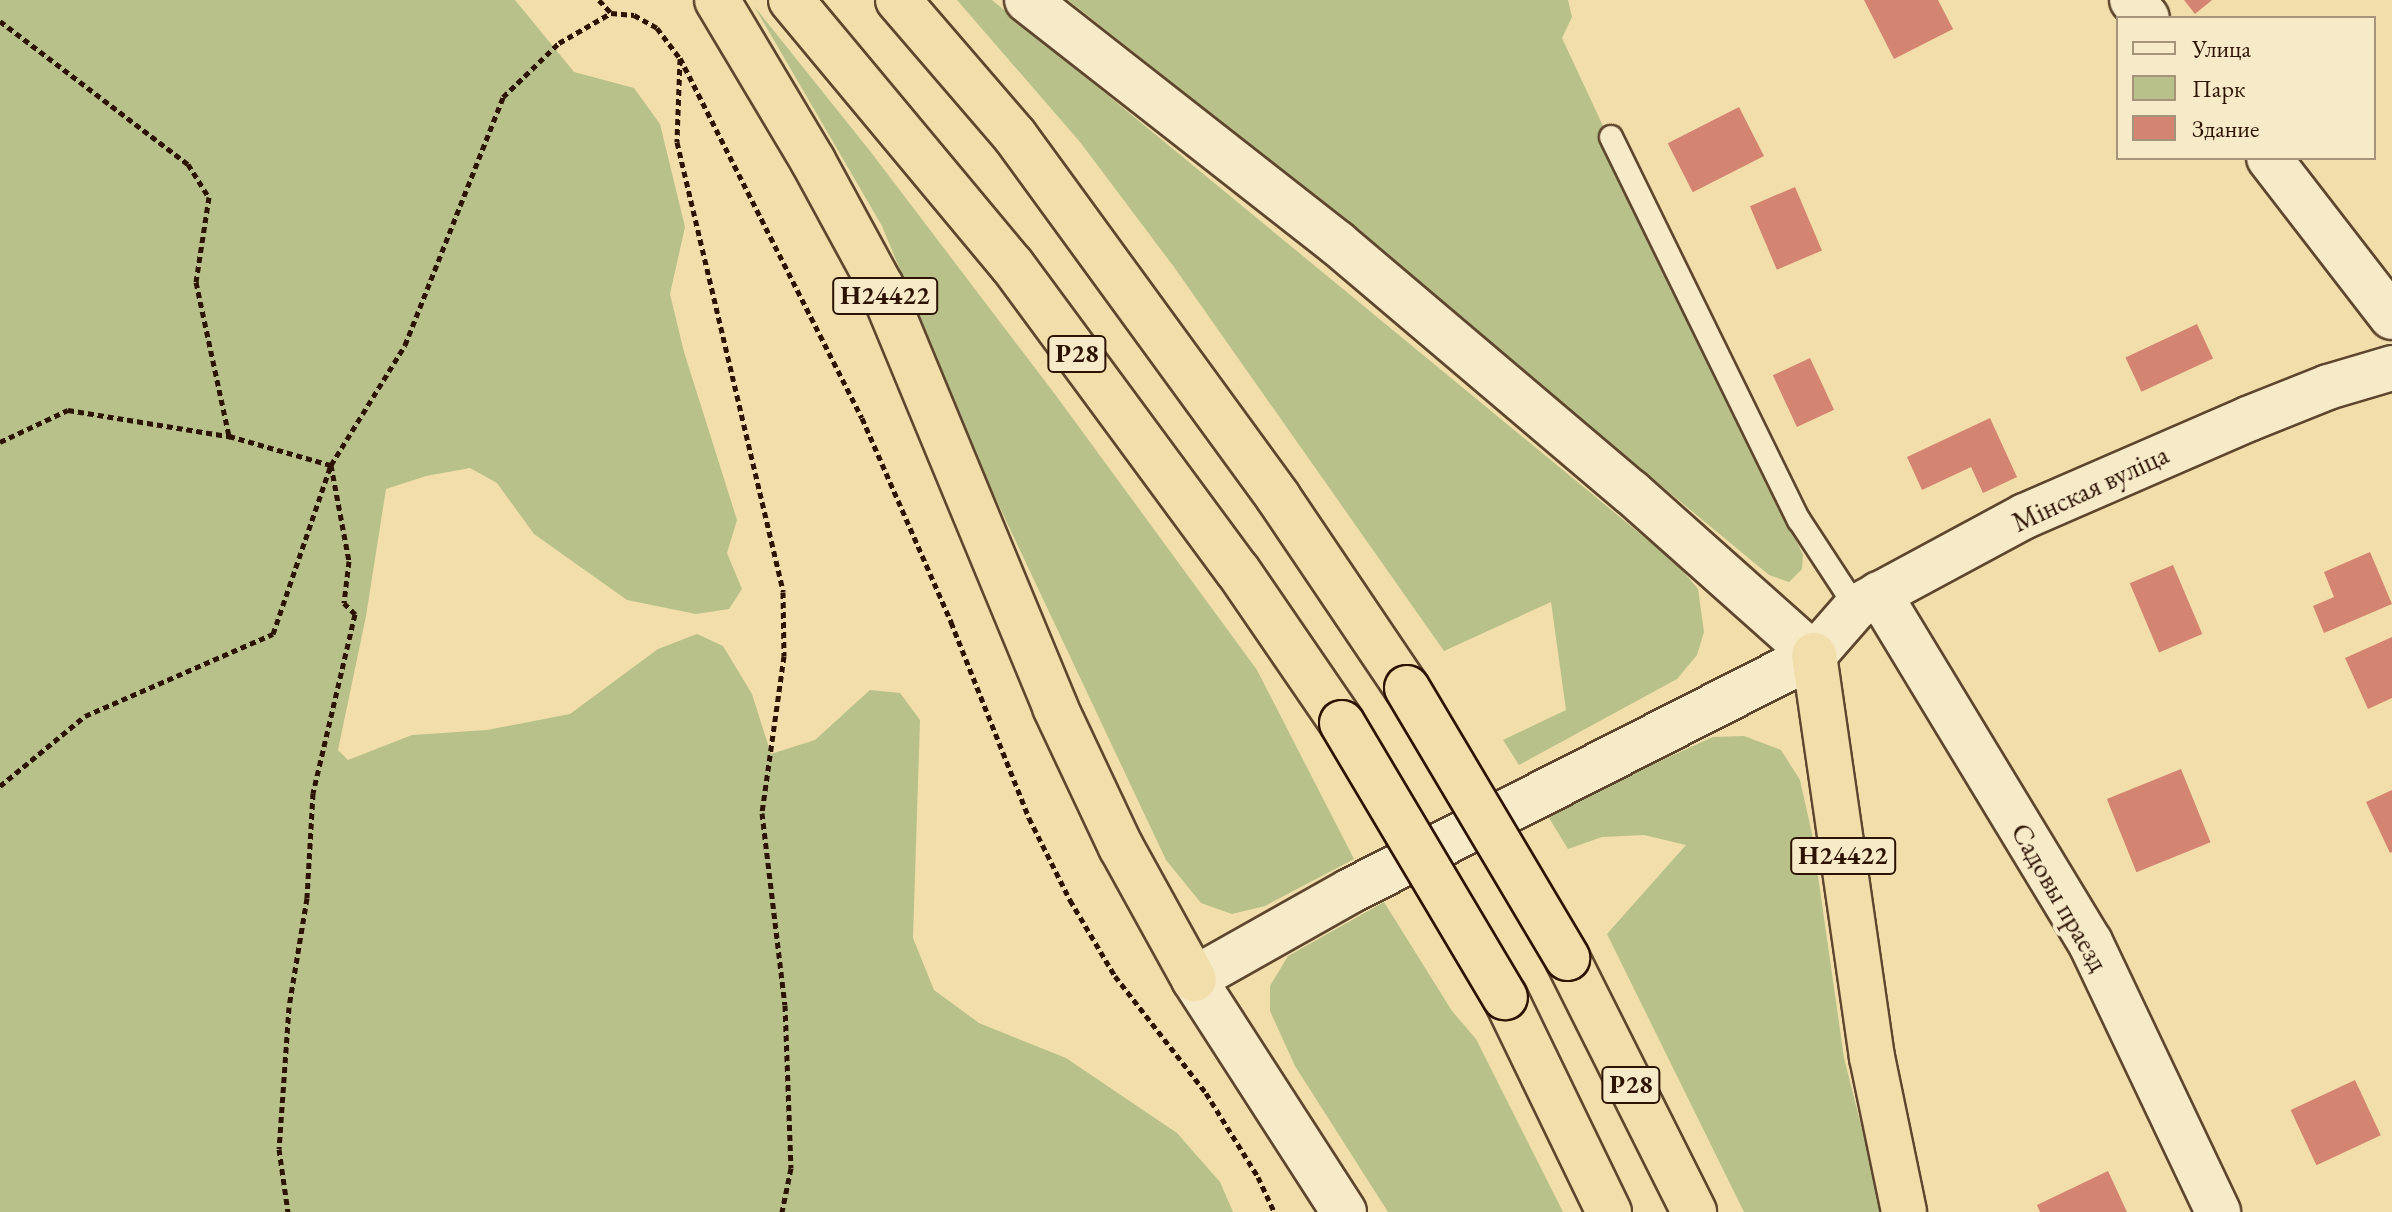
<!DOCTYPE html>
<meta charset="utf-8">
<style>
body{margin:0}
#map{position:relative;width:2392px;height:1212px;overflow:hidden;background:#f1deab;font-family:"EB Garamond",serif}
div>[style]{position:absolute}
.green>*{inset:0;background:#b8c18a}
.building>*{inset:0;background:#d48572;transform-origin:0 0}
.path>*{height:5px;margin-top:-2.5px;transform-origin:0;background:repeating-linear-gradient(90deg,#2d1304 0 6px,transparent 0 10px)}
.roads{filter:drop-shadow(2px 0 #5e462e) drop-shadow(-2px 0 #5e462e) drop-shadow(0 2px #5e462e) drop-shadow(0 -2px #5e462e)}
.service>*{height:22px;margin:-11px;padding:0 11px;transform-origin:11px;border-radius:11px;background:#f6eac8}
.minor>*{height:44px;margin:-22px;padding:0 22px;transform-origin:22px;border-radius:22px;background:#f6eac8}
.tertiary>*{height:44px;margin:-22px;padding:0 22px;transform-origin:22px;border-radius:22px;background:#f6eac8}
.trunk>*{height:44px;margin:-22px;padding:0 22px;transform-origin:22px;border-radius:22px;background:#f1deab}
.bridges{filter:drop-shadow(2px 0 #2d1304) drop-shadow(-2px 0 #2d1304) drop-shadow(0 2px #2d1304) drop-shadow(0 -2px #2d1304)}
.trunk-bridge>*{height:44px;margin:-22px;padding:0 22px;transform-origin:22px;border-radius:22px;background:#f1deab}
span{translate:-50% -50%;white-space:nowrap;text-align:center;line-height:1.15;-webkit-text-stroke:8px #f6eac8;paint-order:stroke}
.shield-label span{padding:2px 6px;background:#f6eac8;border:2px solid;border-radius:6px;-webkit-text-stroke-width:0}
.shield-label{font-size:26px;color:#2d1304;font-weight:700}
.street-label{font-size:28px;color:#2d1304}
.legend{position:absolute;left:2116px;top:16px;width:260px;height:144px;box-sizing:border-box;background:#f6eac8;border:2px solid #a6947a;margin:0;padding:10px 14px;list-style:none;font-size:24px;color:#2d1304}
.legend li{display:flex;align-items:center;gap:16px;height:40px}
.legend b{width:40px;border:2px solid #a6947a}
</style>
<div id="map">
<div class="green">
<i style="clip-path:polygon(0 0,515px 0,574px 72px,634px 88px,660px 124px,685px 227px,670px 294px,684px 352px,737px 520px,727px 553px,742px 589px,729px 609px,696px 614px,627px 600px,534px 534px,497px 483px,470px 468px,426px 476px,386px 489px,366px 616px,338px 750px,348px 760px,412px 735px,487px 730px,570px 714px,658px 649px,697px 634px,723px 646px,752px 694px,771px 754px,815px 740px,870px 690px,900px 693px,920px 720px,913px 938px,934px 990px,979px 1023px,1066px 1058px,1177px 1133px,1220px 1182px,1233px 1212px,0 1212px)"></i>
<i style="clip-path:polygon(957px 0,992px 0,1677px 564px,1698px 589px,1704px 632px,1697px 655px,1677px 679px,1519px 765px,1503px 740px,1566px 710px,1551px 602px,1444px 651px,1174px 267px,1080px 142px)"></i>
<i style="clip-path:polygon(1068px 0,1568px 0,1572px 17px,1562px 38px,1803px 555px,1802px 569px,1789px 582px,1769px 575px,1228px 127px)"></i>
<i style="clip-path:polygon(754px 6px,870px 151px,1057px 397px,1257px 670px,1354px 859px,1265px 906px,1232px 914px,1201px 903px,1166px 860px,985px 476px,882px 226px)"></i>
<i style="clip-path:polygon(1744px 736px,1781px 750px,1800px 780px,1812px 834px,1844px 1058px,1883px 1212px,1744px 1212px,1607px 934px,1686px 845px,1644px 835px,1602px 837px,1568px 849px,1546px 813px,1713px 737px)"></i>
<i style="clip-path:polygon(1384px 902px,1452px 1011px,1476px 1039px,1563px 1212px,1388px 1212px,1295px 1066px,1270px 1011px,1270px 986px,1288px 956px)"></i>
</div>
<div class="building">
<i style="clip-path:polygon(1864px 0,1938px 0,1953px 29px,1894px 59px)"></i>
<i style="clip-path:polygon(2184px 0,2212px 0,2195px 14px)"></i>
<i style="left:1739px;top:107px;width:55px;height:80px;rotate:63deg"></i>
<i style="left:1795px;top:187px;width:69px;height:49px;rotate:67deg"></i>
<i style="left:2197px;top:324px;width:38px;height:79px;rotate:65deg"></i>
<i style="left:1810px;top:358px;width:57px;height:41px;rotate:65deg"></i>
<i style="clip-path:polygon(1990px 418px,2017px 477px,1983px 493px,1971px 467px,1922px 490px,1907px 457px)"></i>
<i style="clip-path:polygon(2370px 552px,2392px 604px,2324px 633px,2313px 606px,2334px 597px,2324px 572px)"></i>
<i style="left:2173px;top:565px;width:75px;height:47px;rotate:67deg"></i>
<i style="clip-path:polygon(2392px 637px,2392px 698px,2368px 709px,2345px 658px)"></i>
<i style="left:2181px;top:769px;width:79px;height:80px;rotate:68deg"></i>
<i style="clip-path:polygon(2392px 790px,2392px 852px,2390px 853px,2366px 802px)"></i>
<i style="left:2355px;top:1080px;width:61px;height:71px;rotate:65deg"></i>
<i style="clip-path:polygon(2108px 1171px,2127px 1212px,2040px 1212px,2037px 1205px)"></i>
</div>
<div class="path">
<i style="left:599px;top:0;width:18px;rotate:47deg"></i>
<i style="left:0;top:21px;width:236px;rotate:37.3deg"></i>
<i style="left:188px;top:164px;width:39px;rotate:58deg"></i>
<i style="left:209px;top:197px;width:86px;rotate:98.7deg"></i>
<i style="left:196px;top:282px;width:157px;rotate:77.9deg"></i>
<i style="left:229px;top:436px;width:106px;rotate:15.9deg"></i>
<i style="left:331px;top:465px;width:98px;rotate:79.4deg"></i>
<i style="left:349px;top:561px;width:42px;rotate:96.8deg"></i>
<i style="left:344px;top:603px;width:16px;rotate:45deg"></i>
<i style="left:355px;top:614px;width:184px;rotate:103.2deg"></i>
<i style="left:313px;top:793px;width:105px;rotate:93.3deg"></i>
<i style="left:307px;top:898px;width:110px;rotate:99.4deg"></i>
<i style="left:289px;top:1007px;width:142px;rotate:94deg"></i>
<i style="left:279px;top:1149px;width:64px;rotate:81.9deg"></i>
<i style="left:680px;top:59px;width:83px;rotate:92.1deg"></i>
<i style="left:677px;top:142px;width:462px;rotate:76.7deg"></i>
<i style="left:783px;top:592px;width:64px;rotate:89.1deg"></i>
<i style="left:784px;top:656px;width:159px;rotate:98deg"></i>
<i style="left:762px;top:813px;width:193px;rotate:83.2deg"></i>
<i style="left:785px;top:1005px;width:163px;rotate:87.9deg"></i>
<i style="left:791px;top:1168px;width:45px;rotate:101.6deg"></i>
<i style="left:0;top:442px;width:75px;rotate:-25.2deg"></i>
<i style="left:68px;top:410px;width:166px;rotate:9.3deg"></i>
<i style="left:0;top:786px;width:110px;rotate:-39.5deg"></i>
<i style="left:85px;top:716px;width:205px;rotate:-23.6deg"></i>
<i style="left:273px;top:634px;width:179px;rotate:-71.1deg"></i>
<i style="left:331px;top:465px;width:141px;rotate:-58.3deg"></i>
<i style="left:405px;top:345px;width:267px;rotate:-68.4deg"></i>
<i style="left:503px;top:97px;width:78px;rotate:-44deg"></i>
<i style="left:559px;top:43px;width:60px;rotate:-30deg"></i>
<i style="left:611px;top:13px;width:23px;rotate:5deg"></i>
<i style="left:634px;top:15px;width:26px;rotate:29deg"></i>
<i style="left:657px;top:28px;width:38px;rotate:53deg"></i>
<i style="left:680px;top:58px;width:403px;rotate:63.2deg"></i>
<i style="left:862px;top:418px;width:223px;rotate:66.4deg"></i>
<i style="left:951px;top:622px;width:211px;rotate:68.3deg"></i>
<i style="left:1029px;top:818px;width:92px;rotate:63.4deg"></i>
<i style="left:1070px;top:900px;width:88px;rotate:59.4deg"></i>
<i style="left:1115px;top:976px;width:148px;rotate:52.1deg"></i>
<i style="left:1206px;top:1093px;width:99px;rotate:58.2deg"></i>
<i style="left:1258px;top:1177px;width:38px;rotate:65deg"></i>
</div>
<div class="roads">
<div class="service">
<i style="left:1611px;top:137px;width:427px;rotate:63.9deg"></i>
<i style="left:1799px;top:520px;width:104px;rotate:56.8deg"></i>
</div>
<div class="minor">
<i style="left:2132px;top:0;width:23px;rotate:50deg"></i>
<i style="left:2269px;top:158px;width:201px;rotate:52.3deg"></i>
<i style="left:1879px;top:594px;width:407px;rotate:58.8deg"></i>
<i style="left:2090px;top:942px;width:299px;rotate:64.6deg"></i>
</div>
<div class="tertiary">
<i style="left:1027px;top:0;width:394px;rotate:38.1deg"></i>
<i style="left:1337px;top:243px;width:385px;rotate:40.3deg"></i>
<i style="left:1631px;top:492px;width:245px;rotate:41.7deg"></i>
<i style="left:1344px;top:1212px;width:277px;rotate:-122.8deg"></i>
<i style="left:1194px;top:979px;width:179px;rotate:-29.4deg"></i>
<i style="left:1350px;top:891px;width:521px;rotate:-26.96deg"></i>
<i style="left:1814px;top:655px;width:64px;rotate:-48.8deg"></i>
<i style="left:1856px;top:607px;width:192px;rotate:-28.3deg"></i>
<i style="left:2025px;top:516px;width:243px;rotate:-23.5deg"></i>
<i style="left:2248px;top:419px;width:86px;rotate:-21.8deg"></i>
<i style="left:2328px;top:387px;width:67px;rotate:-16.5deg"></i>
</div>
<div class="trunk">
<i style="left:717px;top:0;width:187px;rotate:59.2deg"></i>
<i style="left:813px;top:161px;width:142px;rotate:61.5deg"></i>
<i style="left:881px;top:286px;width:456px;rotate:67.5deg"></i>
<i style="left:1055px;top:707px;width:155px;rotate:64.8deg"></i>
<i style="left:1121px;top:847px;width:151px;rotate:61.1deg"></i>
<i style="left:791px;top:0;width:345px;rotate:50.2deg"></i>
<i style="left:1012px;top:265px;width:380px;rotate:53.6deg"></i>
<i style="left:1238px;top:571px;width:184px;rotate:55.6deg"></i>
<i style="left:898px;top:0;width:179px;rotate:49.3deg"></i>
<i style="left:1015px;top:136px;width:447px;rotate:53.9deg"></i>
<i style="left:1278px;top:497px;width:230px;rotate:56deg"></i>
<i style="left:1814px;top:655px;width:406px;rotate:81.8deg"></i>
<i style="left:1872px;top:1057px;width:158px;rotate:78.3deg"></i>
<i style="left:1567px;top:958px;width:284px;rotate:63.4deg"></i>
<i style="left:1505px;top:997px;width:239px;rotate:64.2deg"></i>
</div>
</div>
<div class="bridges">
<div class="trunk-bridge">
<i style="left:1407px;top:688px;width:314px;rotate:59.3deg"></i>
<i style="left:1342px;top:723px;width:319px;rotate:59.3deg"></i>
</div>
</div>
<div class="shield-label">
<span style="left:885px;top:296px">Н24422</span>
<span style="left:1077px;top:354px">Р28</span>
<span style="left:1843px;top:856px">Н24422</span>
<span style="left:1631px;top:1085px">Р28</span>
</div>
<div class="street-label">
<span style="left:2090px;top:488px;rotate:-25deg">Мінская вуліца</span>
<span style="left:2060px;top:897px;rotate:60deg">Садовы праезд</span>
</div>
<ul class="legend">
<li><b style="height:10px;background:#f6eac8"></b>Улица</li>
<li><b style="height:22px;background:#b8c18a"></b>Парк</li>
<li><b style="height:22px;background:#d48572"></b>Здание</li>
</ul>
</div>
